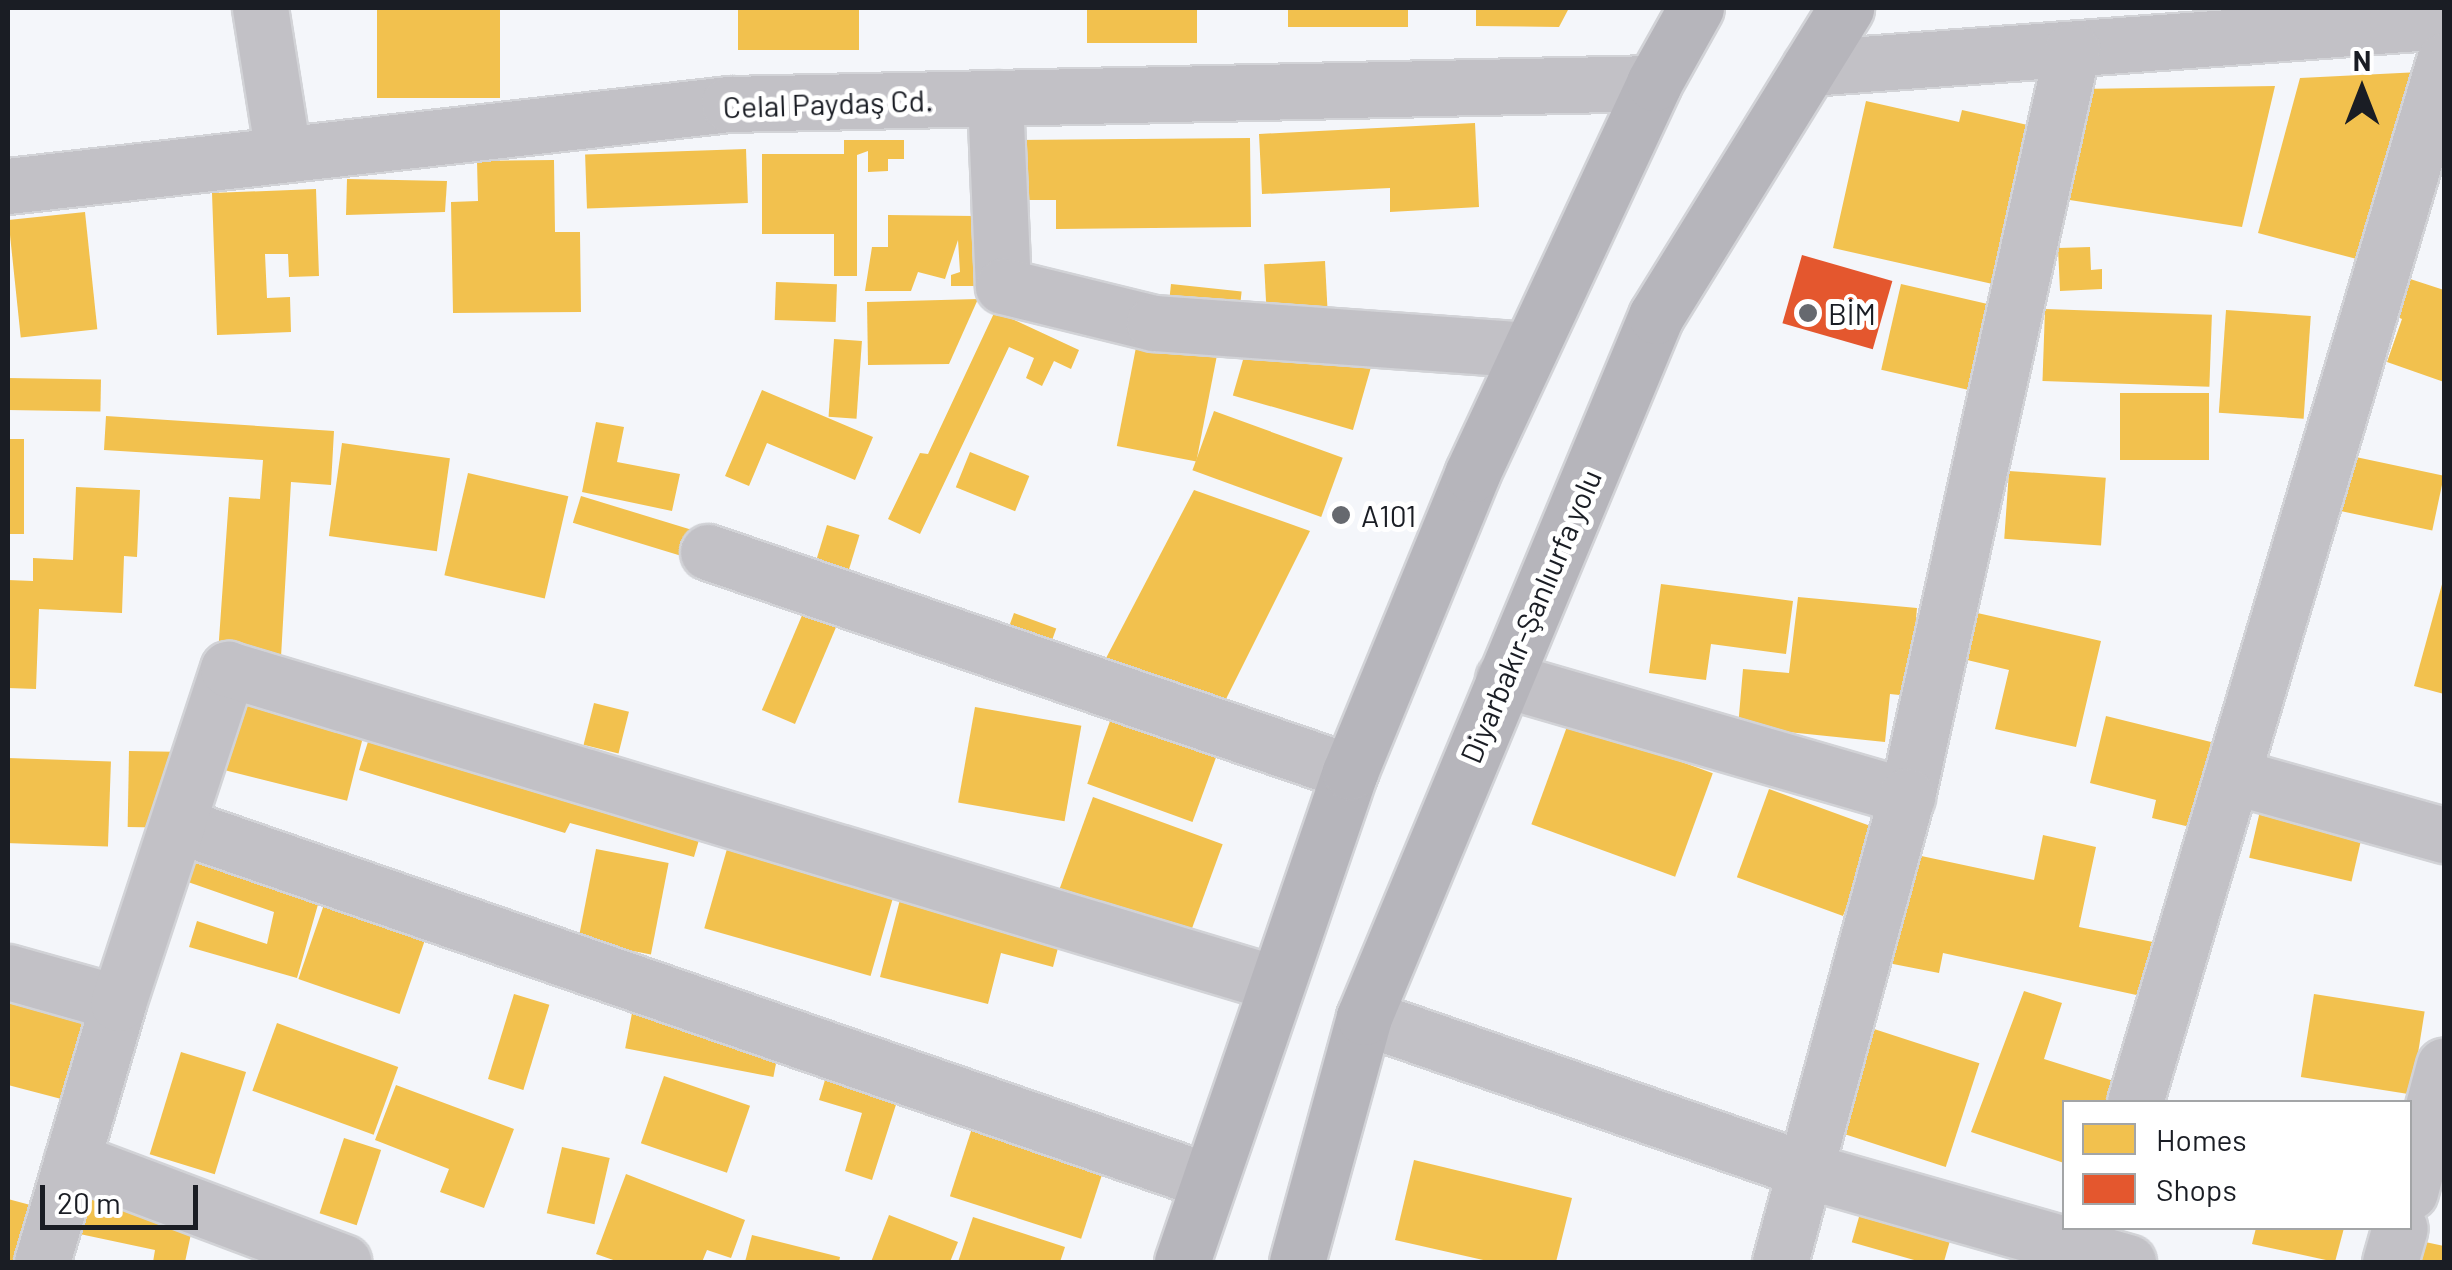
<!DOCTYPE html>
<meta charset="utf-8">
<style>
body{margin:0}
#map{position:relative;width:2452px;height:1270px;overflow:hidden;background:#f4f6fa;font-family:Barlow,sans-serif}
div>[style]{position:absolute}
.homes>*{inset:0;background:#f2c14e;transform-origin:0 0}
.shops>*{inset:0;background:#e4572e;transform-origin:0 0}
.roads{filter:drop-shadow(2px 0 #d2d3d7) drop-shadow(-2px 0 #d2d3d7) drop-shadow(0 2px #d2d3d7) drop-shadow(0 -2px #d2d3d7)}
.minor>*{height:55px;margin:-27.5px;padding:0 27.5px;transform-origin:27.5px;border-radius:27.5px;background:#c2c1c6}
.highway>*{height:55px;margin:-27.5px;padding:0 27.5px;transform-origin:27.5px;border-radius:27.5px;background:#b6b5bb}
.dots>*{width:28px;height:28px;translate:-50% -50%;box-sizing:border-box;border:5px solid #fff;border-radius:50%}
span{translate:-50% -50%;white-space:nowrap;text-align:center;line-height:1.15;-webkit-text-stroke:10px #fff;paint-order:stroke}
.street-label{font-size:30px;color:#1a1d24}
.poi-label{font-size:30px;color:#1a1d24}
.left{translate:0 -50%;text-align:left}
.frame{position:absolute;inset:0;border:10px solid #1a1d24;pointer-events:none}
.legend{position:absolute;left:2062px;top:1100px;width:350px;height:130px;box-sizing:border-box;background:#fff;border:2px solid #a3a5a7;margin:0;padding:12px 18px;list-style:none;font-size:30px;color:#1a1d24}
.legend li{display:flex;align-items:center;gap:20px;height:50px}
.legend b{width:50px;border:2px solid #a3a5a7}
.north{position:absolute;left:2312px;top:40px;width:100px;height:100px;-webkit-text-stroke:8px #fff;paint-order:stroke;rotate:0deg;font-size:28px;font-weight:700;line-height:40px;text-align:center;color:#1a1d24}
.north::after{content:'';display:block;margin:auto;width:35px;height:45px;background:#1a1d24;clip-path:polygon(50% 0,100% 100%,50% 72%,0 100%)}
.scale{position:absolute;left:40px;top:1185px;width:158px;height:45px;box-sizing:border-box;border:5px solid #1a1d24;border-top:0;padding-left:12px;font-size:30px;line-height:35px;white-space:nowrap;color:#1a1d24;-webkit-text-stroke:8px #fff;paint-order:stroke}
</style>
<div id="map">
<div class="homes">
<i style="left:377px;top:8px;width:123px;height:90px"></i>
<i style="left:738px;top:8px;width:121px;height:42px"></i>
<i style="left:1087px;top:8px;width:110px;height:35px"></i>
<i style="left:1288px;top:8px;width:120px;height:19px"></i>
<i style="clip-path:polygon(1476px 8px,1569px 8px,1559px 27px,1476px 26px)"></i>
<i style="clip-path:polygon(2420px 72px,2368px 262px,2258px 233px,2300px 78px)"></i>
<i style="clip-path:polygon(2275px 86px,2242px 227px,2057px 198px,2079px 89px)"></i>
<i style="clip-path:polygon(1866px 101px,1959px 122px,1962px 110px,2032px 126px,1997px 285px,1833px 248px)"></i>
<i style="clip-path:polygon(1475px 123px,1479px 207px,1390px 212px,1390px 188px,1262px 194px,1259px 134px)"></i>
<i style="clip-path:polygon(1250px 138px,1251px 227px,1056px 229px,1056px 200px,1007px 200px,1007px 140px)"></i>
<i style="clip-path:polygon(844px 140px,904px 140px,904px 159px,888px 159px,888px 171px,868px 172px,868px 151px,857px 155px,857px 276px,834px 276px,834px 234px,762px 234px,762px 154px,844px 154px)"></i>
<i style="left:746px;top:149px;width:54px;height:161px;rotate:88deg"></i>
<i style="clip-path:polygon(554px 160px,555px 232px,580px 232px,581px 312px,453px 313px,451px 202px,478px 201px,477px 161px)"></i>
<i style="clip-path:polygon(347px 179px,447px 181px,445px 212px,346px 215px)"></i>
<i style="clip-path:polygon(316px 189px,319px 276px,289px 277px,288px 254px,265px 254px,267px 298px,290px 297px,291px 332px,217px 335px,212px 193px)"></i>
<i style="left:85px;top:212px;width:118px;height:77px;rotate:84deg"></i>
<i style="clip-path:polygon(888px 215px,974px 216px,974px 286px,951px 286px,951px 275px,960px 272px,958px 240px,945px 279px,918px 272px,911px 291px,865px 291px,872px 247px,888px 247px)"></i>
<i style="clip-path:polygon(2090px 247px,2091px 270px,2102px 269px,2102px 289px,2060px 291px,2058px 248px)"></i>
<i style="left:1325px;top:261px;width:57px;height:61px;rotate:87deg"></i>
<i style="clip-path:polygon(2401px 276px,2444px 290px,2444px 382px,2387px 362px,2402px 319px,2388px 313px)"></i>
<i style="left:776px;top:282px;width:61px;height:38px;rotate:2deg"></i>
<i style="left:1171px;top:284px;width:71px;height:27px;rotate:6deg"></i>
<i style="left:1901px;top:284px;width:100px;height:88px;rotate:13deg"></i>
<i style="clip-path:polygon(978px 299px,949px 364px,868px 365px,867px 302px)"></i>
<i style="left:2045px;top:309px;width:167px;height:72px;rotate:2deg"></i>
<i style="left:2226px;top:310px;width:85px;height:103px;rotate:4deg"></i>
<i style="clip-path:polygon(995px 311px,1079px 350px,1071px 369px,1054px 361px,1042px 386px,1026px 378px,1034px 358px,1009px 347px,920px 534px,888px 519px,920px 453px,928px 454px)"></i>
<i style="left:1251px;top:332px;width:125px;height:66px;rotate:16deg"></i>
<i style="left:1138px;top:337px;width:81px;height:111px;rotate:11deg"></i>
<i style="left:834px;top:339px;width:28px;height:78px;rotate:4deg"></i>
<i style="left:8px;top:378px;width:93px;height:32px;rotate:1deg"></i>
<i style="clip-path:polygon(762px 390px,873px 437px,855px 480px,767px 443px,749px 486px,725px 476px)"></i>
<i style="left:2120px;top:393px;width:89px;height:67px"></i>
<i style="left:1214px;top:411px;width:137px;height:63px;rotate:20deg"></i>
<i style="clip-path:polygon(106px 416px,334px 431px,331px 485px,291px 482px,281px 657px,218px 654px,229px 497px,260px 499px,263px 460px,104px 450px)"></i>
<i style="clip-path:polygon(596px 422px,624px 427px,617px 462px,680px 474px,672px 511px,582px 492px)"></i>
<i style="left:8px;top:439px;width:16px;height:95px"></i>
<i style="left:342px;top:443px;width:109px;height:94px;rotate:8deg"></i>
<i style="left:970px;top:452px;width:64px;height:38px;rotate:22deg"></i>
<i style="left:2351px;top:456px;width:95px;height:56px;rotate:12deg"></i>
<i style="left:2009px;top:471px;width:97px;height:68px;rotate:4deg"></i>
<i style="left:468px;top:473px;width:103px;height:105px;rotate:13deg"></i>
<i style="clip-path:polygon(76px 487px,140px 490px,137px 557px,124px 556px,122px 613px,39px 609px,36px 689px,8px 688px,8px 580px,33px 581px,33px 558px,73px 560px)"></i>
<i style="clip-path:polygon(1194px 490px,1310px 531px,1224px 703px,1104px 662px)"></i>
<i style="left:581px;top:496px;width:124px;height:28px;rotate:17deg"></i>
<i style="left:827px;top:525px;width:34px;height:48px;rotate:17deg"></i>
<i style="clip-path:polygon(2444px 577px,2444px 694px,2414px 686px)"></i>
<i style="clip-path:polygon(1661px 584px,1793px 601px,1786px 654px,1711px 644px,1706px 680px,1649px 673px)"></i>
<i style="clip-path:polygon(1798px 597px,1917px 608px,1909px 696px,1890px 694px,1885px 742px,1738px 727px,1743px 669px,1789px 673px)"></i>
<i style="left:806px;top:606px;width:36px;height:113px;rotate:23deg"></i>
<i style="clip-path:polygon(1973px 612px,2101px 641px,2076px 747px,1995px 729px,2009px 670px,1963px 659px)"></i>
<i style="left:1014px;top:613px;width:45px;height:28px;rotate:20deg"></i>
<i style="left:234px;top:688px;width:137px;height:82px;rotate:14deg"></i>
<i style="left:1117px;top:702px;width:112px;height:87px;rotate:20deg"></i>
<i style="left:594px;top:703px;width:36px;height:43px;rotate:14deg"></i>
<i style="left:975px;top:707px;width:108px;height:97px;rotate:10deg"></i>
<i style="clip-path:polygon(2106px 716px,2211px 742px,2190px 827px,2152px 818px,2156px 800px,2090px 783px)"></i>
<i style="left:1569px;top:721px;width:153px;height:110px;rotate:20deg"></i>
<i style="clip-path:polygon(374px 723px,704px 823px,694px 857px,570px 823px,565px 833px,359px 770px)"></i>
<i style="left:129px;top:751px;width:45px;height:76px;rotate:1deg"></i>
<i style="left:8px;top:758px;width:103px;height:85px;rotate:2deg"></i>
<i style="left:1769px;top:789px;width:113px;height:94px;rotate:20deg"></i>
<i style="left:1093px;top:797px;width:138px;height:97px;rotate:20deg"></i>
<i style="left:2260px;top:811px;width:105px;height:48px;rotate:13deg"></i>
<i style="left:731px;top:835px;width:173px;height:97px;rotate:16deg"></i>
<i style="clip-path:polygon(2043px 835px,2096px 847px,2079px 927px,2153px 942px,2141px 996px,1943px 953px,1939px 973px,1888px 963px,1912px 854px,2034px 880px)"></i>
<i style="left:596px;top:849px;width:74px;height:93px;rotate:11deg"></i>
<i style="clip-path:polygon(195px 850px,321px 894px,297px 978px,189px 947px,197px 921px,267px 944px,274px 912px,188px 882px)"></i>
<i style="clip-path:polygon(904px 884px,1064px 925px,1053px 967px,1001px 953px,988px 1004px,880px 977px)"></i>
<i style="left:328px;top:893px;width:107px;height:91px;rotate:19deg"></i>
<i style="clip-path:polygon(8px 984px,94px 1007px,69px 1101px,8px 1085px)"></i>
<i style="clip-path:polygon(2024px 991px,2062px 1003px,2044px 1059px,2117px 1082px,2110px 1102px,2064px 1102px,2064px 1163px,1971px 1132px)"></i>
<i style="left:514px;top:994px;width:37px;height:89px;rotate:17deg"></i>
<i style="left:2314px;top:994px;width:112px;height:84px;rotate:9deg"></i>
<i style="left:633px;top:1008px;width:151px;height:41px;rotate:11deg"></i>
<i style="left:277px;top:1023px;width:129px;height:72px;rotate:20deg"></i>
<i style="left:1871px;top:1028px;width:114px;height:109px;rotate:18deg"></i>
<i style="left:181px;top:1052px;width:68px;height:107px;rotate:17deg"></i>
<i style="clip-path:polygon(828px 1070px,900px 1092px,872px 1180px,845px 1171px,862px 1113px,819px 1100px)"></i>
<i style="left:664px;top:1076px;width:91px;height:71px;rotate:19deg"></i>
<i style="clip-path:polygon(396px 1085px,514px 1129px,484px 1208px,440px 1192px,449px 1169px,375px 1140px)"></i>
<i style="left:974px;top:1122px;width:138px;height:78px;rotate:18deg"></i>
<i style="left:344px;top:1138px;width:39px;height:79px;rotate:18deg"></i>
<i style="left:562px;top:1147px;width:49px;height:68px;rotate:13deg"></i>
<i style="clip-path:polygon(1414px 1160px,1572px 1198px,1556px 1262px,1492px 1262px,1395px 1240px)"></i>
<i style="clip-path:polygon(626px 1174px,745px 1220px,731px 1258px,707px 1250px,702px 1262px,619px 1262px,596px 1254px)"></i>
<i style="clip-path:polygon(84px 1191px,195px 1215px,185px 1262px,153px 1262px,155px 1250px,75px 1233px)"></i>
<i style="left:1865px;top:1196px;width:94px;height:48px;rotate:16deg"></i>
<i style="clip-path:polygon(8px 1199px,34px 1206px,19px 1262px,8px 1262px)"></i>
<i style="clip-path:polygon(889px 1215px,958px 1242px,950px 1262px,871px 1262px)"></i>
<i style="clip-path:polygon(973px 1217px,1065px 1247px,1060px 1262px,958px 1262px)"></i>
<i style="clip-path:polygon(2256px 1228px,2344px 1228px,2335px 1262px,2252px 1244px)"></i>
<i style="clip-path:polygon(752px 1235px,840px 1257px,839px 1262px,745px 1262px)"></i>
<i style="clip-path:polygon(2411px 1239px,2444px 1246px,2444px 1262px,2406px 1262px)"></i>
</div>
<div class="shops">
<i style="left:1802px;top:255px;width:94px;height:71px;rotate:16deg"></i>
</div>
<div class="roads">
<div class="minor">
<i style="left:260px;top:8px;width:148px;rotate:81deg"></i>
<i style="left:1809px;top:68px;width:637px;rotate:-4.23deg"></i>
<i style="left:995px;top:98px;width:188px;rotate:87.6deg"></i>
<i style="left:1003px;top:286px;width:155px;rotate:13.8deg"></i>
<i style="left:1154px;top:323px;width:376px;rotate:4.1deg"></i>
<i style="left:8px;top:186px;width:726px;rotate:-6.49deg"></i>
<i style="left:729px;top:104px;width:925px;rotate:-1.3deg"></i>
<i style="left:708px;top:552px;width:679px;rotate:18.92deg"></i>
<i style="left:1503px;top:679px;width:421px;rotate:16.2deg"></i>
<i style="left:1907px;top:796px;width:764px;rotate:-77.53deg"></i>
<i style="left:2232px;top:776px;width:220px;rotate:15.6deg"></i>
<i style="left:178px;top:825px;width:1087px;rotate:19.07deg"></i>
<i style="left:8px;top:972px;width:114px;rotate:15.7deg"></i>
<i style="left:1364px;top:1017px;width:467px;rotate:19.1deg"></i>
<i style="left:1805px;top:1170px;width:336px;rotate:15.9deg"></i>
<i style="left:2135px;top:1102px;width:1086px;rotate:-73.47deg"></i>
<i style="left:72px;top:1160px;width:290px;rotate:20.6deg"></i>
<i style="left:2410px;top:1192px;width:131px;rotate:-75deg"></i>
<i style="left:42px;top:1262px;width:270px;rotate:-73.6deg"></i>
<i style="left:118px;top:1003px;width:352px;rotate:-71.8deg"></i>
<i style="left:228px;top:669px;width:1092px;rotate:16.71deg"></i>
<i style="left:1780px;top:1262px;width:483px;rotate:-74.8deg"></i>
<i style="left:2390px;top:1262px;width:35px;rotate:-74deg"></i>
</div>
<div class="highway">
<i style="left:1182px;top:1262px;width:518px;rotate:-71.08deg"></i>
<i style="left:1350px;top:772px;width:322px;rotate:-67.7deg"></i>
<i style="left:1472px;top:474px;width:431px;rotate:-65deg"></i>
<i style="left:1654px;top:83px;width:86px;rotate:-60.8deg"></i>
<i style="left:1297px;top:1262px;width:254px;rotate:-74.7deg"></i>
<i style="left:1364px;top:1017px;width:759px;rotate:-67.39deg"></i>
<i style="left:1656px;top:316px;width:362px;rotate:-58.3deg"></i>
</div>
</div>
<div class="dots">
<i style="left:1808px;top:313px;background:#66696f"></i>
<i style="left:1341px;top:515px;background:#66696f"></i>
</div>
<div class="street-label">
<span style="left:828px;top:103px;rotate:-2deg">Celal Paydaş Cd.</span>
<span style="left:1530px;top:616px;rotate:-67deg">Diyarbakır-Şanlıurfa yolu</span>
</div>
<div class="poi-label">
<span class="left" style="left:1828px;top:313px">BİM</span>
<span class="left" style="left:1361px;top:515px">A101</span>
</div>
<div class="frame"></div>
<ul class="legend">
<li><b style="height:28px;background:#f2c14e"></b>Homes</li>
<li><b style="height:28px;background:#e4572e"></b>Shops</li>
</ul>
<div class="north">N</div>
<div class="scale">20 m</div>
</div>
